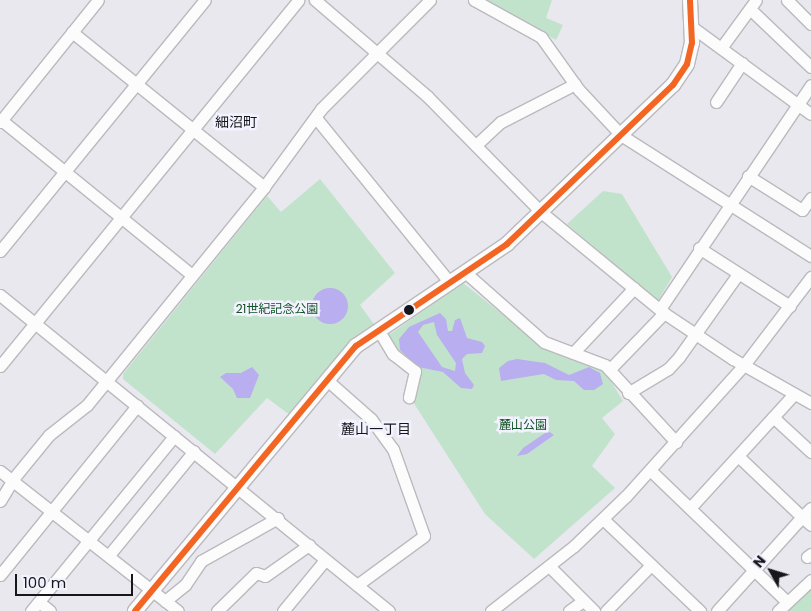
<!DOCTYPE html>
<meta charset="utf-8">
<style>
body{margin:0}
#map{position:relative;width:811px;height:611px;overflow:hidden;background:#e8e8ee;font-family:Poppins,"Noto Sans JP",sans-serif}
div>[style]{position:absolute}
.green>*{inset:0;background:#c2e3cb}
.water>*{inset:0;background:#b9aeef}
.round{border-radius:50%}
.roads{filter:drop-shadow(1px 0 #bababe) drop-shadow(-1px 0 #bababe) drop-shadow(0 1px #bababe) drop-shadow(0 -1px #bababe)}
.minor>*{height:11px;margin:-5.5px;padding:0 5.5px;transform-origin:5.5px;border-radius:5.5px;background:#fcfcfc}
.major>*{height:14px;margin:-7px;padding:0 7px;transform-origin:7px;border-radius:7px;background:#fcfcfc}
.bus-1>*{height:6px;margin:-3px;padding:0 3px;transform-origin:3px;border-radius:3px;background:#f26522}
.dots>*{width:14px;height:14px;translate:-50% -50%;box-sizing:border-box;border:2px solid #f3f2ff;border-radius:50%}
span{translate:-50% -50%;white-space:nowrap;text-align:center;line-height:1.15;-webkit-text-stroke:5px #f3f2ff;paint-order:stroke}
.park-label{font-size:12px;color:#125226}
.neighbourhood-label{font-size:14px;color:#17171b}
.north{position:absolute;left:746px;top:546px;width:50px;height:50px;-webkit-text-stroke:4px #f3f2ff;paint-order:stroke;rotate:309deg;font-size:14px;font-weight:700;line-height:20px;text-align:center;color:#17171b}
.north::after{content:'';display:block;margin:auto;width:18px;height:22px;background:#17171b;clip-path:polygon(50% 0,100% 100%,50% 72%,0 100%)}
.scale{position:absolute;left:15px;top:574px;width:118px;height:22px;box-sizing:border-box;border:2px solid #17171b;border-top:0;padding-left:6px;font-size:15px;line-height:18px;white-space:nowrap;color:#17171b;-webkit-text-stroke:4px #f3f2ff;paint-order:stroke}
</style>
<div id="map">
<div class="green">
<i style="clip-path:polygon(483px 0,552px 0,546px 18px,563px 25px,556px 40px)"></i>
<i style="clip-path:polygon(320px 179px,395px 273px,360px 305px,376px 327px,290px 415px,267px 398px,215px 454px,123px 379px,123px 374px,267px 196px,281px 212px)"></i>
<i style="clip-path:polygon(603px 191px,622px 194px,672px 277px,658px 301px,567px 224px)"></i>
<i style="clip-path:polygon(463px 283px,546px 349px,604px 370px,623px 401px,602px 418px,615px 434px,592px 466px,615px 488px,534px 559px,485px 514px,413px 402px,416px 369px,402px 360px,386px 337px)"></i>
<i style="clip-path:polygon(811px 586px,811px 611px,788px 611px,788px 608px)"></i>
</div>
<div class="water">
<i class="round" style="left:312px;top:288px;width:36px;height:36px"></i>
<i style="clip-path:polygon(evenodd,440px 313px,446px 319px,448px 331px,452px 331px,455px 320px,460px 318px,467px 338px,482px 342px,485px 346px,482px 353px,467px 354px,462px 359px,465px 373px,474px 385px,472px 389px,461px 388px,443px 372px,418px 367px,400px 350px,399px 339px,409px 327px,440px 313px,434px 322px,437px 335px,456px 363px,455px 371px,442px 367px,418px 332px,423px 325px,434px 322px)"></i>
<i style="clip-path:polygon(517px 359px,545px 363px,569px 375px,589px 367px,600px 373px,603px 384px,594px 390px,584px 390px,574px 381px,556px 380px,544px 374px,501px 381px,499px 368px,508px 361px)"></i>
<i style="clip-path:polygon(252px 367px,259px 375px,250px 398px,237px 398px,233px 389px,220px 377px,226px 373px,241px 373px)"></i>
<i style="clip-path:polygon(548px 431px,554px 435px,527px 454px,517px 456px,523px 448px)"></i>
</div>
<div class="roads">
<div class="minor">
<i style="left:315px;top:0;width:148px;rotate:40.6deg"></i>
<i style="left:427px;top:96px;width:163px;rotate:45.5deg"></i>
<i style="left:541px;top:212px;width:159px;rotate:39.4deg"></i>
<i style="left:664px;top:313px;width:83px;rotate:33.7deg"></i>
<i style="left:733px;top:359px;width:90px;rotate:29.4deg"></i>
<i style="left:474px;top:0;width:77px;rotate:28.9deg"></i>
<i style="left:541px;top:37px;width:65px;rotate:54.4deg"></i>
<i style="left:579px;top:90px;width:62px;rotate:47deg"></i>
<i style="left:621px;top:135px;width:225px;rotate:32.5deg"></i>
<i style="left:787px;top:0;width:34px;rotate:45deg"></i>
<i style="left:750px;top:9px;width:84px;rotate:43.6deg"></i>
<i style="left:692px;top:27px;width:147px;rotate:36.2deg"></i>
<i style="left:72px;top:32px;width:247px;rotate:38.9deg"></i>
<i style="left:721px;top:48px;width:59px;rotate:-53.9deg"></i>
<i style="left:716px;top:102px;width:47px;rotate:-56.3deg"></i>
<i style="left:316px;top:118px;width:213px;rotate:50.9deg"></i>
<i style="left:0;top:119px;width:247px;rotate:39.1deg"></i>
<i style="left:0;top:122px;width:156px;rotate:-51.2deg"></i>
<i style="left:476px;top:145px;width:34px;rotate:-43deg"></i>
<i style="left:501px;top:122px;width:83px;rotate:-27.2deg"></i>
<i style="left:748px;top:176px;width:64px;rotate:32.2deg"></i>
<i style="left:802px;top:210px;width:15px;rotate:-53deg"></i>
<i style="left:699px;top:248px;width:108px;rotate:32.5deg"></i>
<i style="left:0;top:251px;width:324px;rotate:-50.8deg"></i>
<i style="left:466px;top:273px;width:104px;rotate:41.5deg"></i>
<i style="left:544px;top:342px;width:65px;rotate:20.7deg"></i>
<i style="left:605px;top:365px;width:105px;rotate:47.3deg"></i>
<i style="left:0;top:295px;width:501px;rotate:39.09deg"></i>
<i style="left:660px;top:309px;width:270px;rotate:-56deg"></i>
<i style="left:379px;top:331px;width:27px;rotate:59deg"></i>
<i style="left:393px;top:354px;width:28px;rotate:38deg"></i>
<i style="left:415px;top:371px;width:27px;rotate:103deg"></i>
<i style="left:573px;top:353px;width:89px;rotate:-46.8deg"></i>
<i style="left:0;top:366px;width:472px;rotate:-50.8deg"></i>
<i style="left:610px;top:369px;width:78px;rotate:-46deg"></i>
<i style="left:327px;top:380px;width:59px;rotate:41.6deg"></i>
<i style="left:371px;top:419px;width:37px;rotate:54deg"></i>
<i style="left:393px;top:449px;width:92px;rotate:70.4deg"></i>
<i style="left:424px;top:536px;width:83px;rotate:143.8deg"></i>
<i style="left:628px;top:393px;width:47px;rotate:-31deg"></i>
<i style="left:668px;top:369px;width:16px;rotate:-47deg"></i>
<i style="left:679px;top:357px;width:102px;rotate:-54.6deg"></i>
<i style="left:773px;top:417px;width:52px;rotate:42.6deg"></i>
<i style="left:650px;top:470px;width:189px;rotate:43.9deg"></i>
<i style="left:0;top:471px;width:226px;rotate:38.2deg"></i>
<i style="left:0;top:501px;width:26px;rotate:-59deg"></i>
<i style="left:13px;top:479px;width:57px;rotate:-50.7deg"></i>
<i style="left:49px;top:435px;width:48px;rotate:-38.3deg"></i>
<i style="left:87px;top:405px;width:281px;rotate:-50.9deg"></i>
<i style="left:264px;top:187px;width:97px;rotate:-53.8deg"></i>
<i style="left:321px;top:109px;width:154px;rotate:-45deg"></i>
<i style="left:690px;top:508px;width:154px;rotate:-47.6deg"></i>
<i style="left:811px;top:508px;width:13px;rotate:135deg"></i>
<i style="left:802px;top:517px;width:12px;rotate:42deg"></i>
<i style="left:603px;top:519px;width:134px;rotate:43.5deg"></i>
<i style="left:109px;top:555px;width:134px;rotate:-50.7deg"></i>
<i style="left:807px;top:557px;width:5px;rotate:-37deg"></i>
<i style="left:549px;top:566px;width:64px;rotate:45deg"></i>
<i style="left:0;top:575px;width:218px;rotate:-51deg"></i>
<i style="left:165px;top:601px;width:26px;rotate:-39deg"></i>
<i style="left:185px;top:585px;width:29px;rotate:-56deg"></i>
<i style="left:201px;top:561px;width:88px;rotate:-29.2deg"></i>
<i style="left:39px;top:602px;width:14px;rotate:39deg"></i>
<i style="left:31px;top:611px;width:226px;rotate:-50.7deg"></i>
<i style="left:217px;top:611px;width:54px;rotate:-44.3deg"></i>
<i style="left:256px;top:573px;width:9px;rotate:18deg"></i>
<i style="left:265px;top:576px;width:54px;rotate:-35.2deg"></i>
<i style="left:283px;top:611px;width:66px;rotate:-50.5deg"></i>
<i style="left:491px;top:611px;width:105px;rotate:-38.1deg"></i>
<i style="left:574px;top:546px;width:72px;rotate:-43.9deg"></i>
<i style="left:626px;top:496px;width:176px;rotate:-48deg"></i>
<i style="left:744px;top:365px;width:111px;rotate:-52.7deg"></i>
<i style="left:569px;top:611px;width:17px;rotate:-36deg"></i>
<i style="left:606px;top:611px;width:64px;rotate:-45.6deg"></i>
<i style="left:717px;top:611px;width:127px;rotate:-47.9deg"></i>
<i style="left:802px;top:517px;width:88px;rotate:-136.4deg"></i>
<i style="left:778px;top:611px;width:45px;rotate:-43.2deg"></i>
</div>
<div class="major">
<i style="left:135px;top:611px;width:345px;rotate:-50.2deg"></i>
<i style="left:356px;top:346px;width:182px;rotate:-34deg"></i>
<i style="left:507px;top:244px;width:230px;rotate:-43.8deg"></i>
<i style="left:673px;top:85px;width:25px;rotate:-56deg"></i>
<i style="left:687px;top:64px;width:22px;rotate:-77deg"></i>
<i style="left:692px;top:43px;width:43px;rotate:-92.7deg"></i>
</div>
</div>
<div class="bus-1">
<i style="left:135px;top:611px;width:345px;rotate:-50.2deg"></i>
<i style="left:356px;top:346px;width:182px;rotate:-34deg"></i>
<i style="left:507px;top:244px;width:230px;rotate:-43.8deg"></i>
<i style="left:673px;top:85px;width:25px;rotate:-56deg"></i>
<i style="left:687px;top:64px;width:22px;rotate:-77deg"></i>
<i style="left:692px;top:43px;width:43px;rotate:-92.7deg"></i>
</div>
<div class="dots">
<i style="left:409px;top:310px;background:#17171b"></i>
</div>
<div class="park-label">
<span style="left:277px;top:309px">21世紀記念公園</span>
<span style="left:523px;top:425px">麓山公園</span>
</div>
<div class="neighbourhood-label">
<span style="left:236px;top:122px">細沼町</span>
<span style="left:376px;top:429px">麓山一丁目</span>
</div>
<div class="north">N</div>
<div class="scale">100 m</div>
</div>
